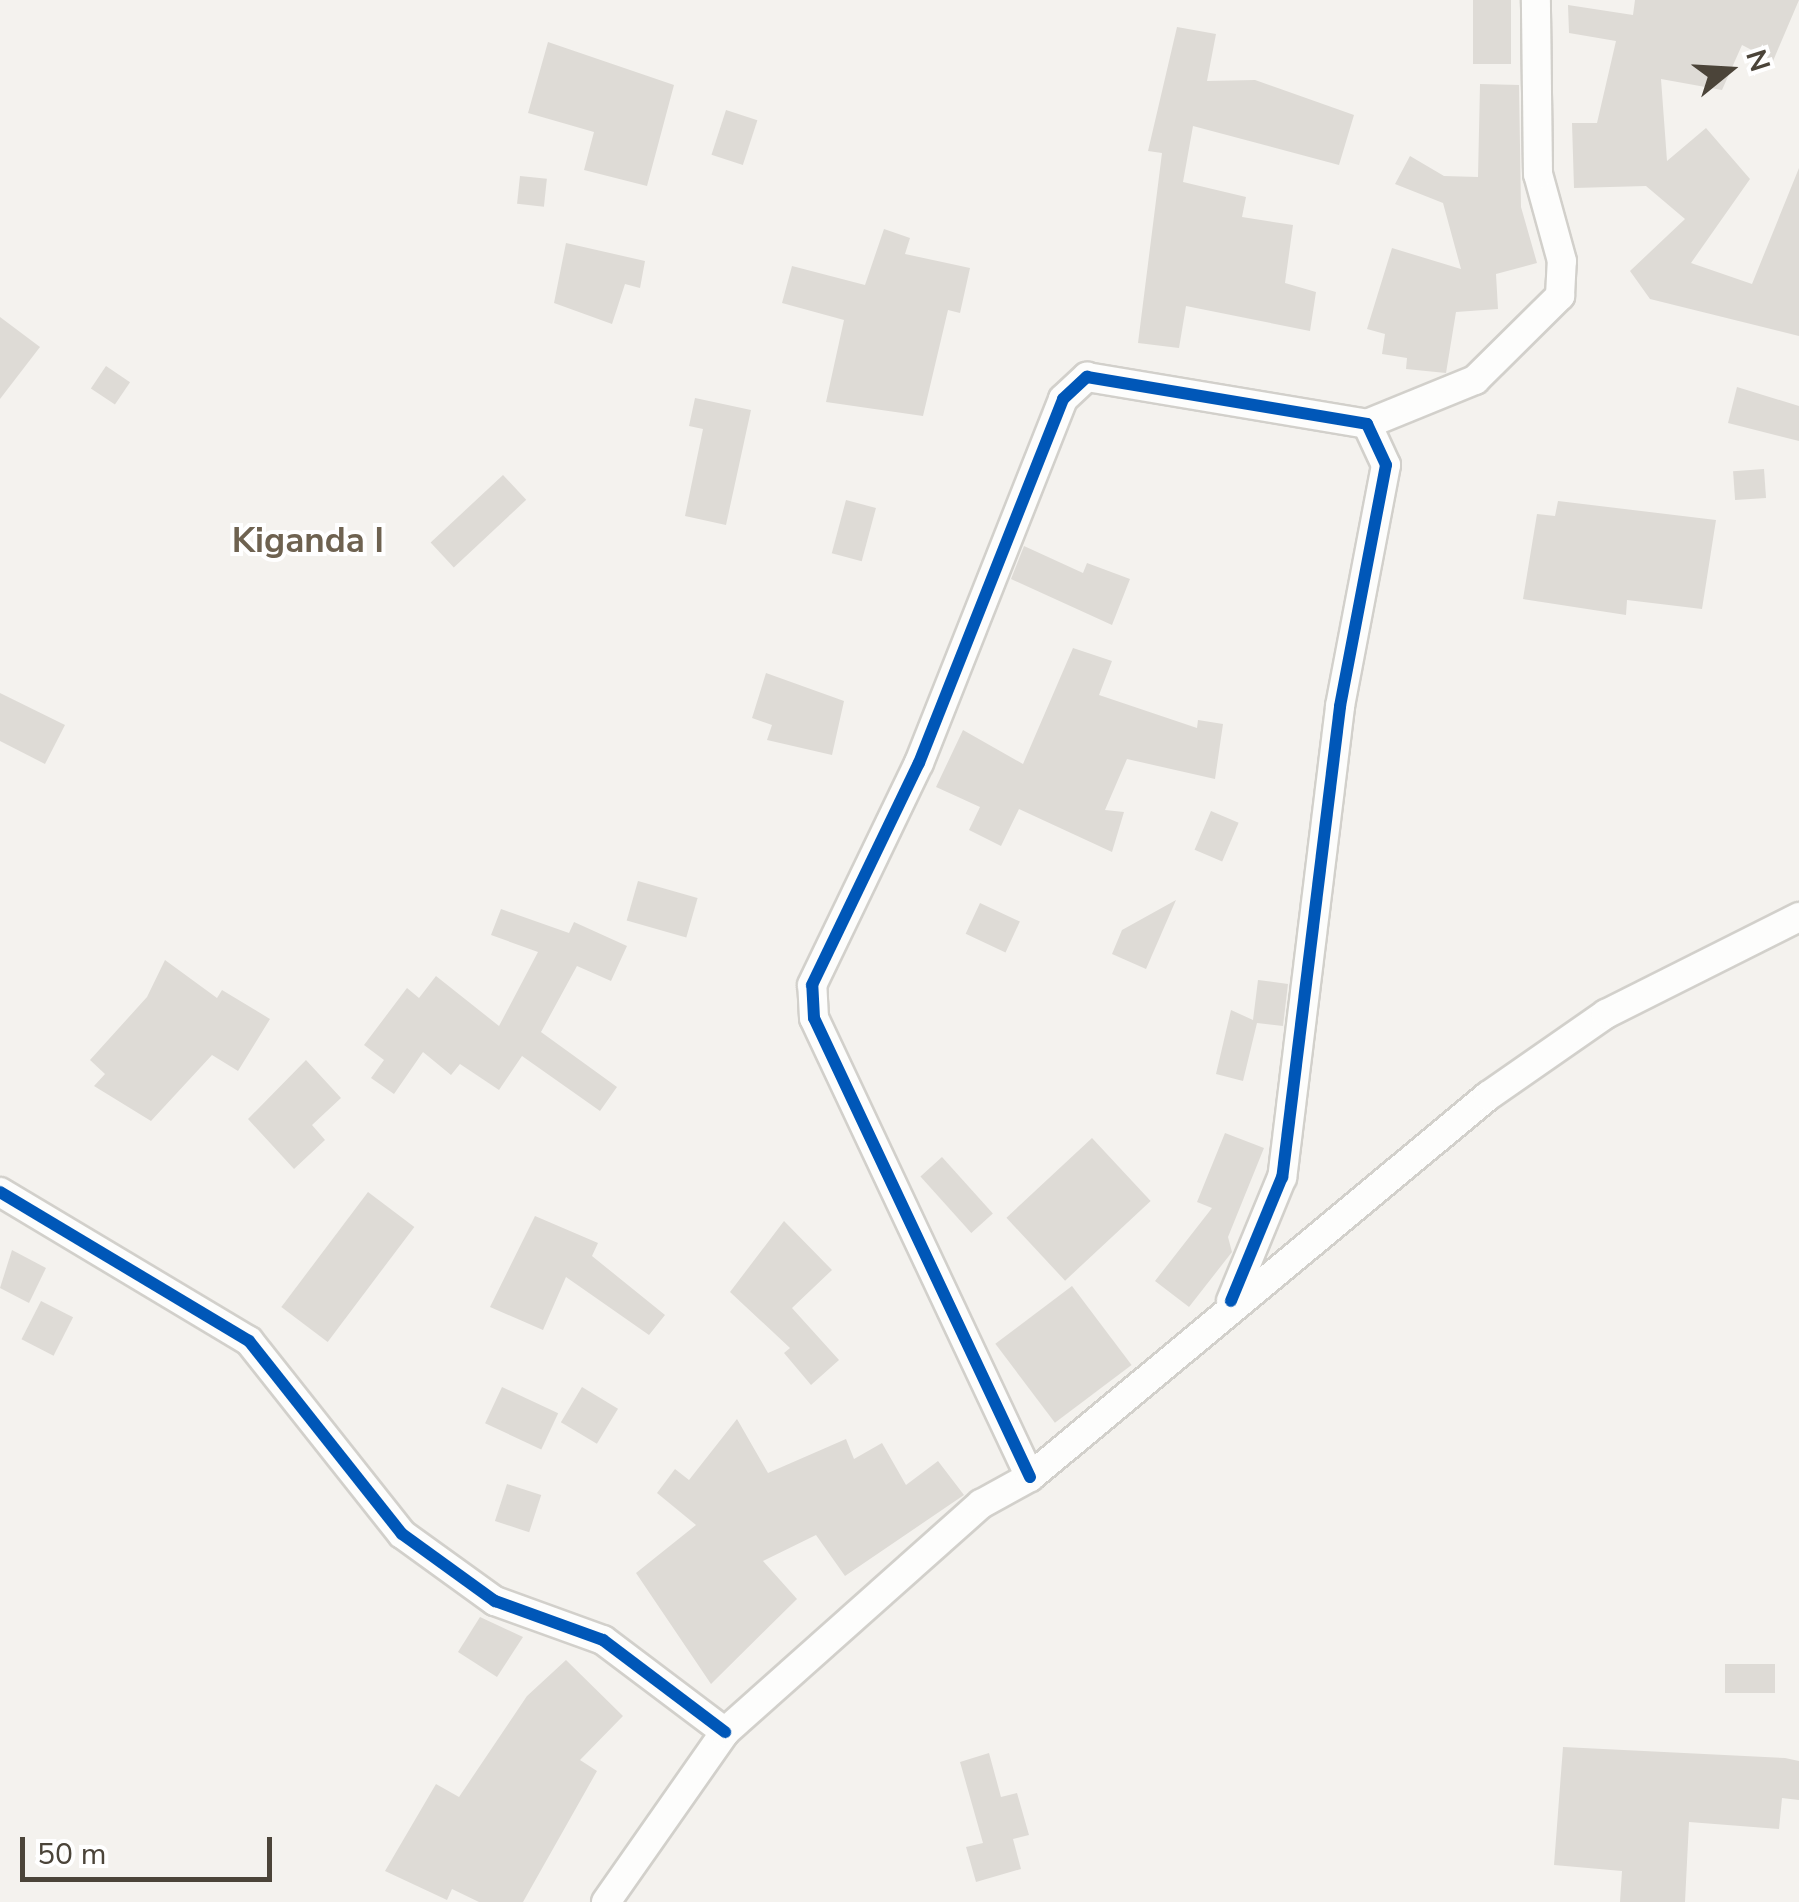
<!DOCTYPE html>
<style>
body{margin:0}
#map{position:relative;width:1799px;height:1902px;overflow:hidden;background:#f4f2ee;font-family:"Nunito Sans",sans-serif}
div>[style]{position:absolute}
.building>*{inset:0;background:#dedbd6;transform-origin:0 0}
.roads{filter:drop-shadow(2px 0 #d2d0cb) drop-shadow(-2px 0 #d2d0cb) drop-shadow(0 2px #d2d0cb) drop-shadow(0 -2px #d2d0cb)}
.street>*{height:28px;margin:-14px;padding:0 14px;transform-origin:14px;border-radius:14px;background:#fdfdfc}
.cycleway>*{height:12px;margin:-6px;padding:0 6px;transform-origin:6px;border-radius:6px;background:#0057b8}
span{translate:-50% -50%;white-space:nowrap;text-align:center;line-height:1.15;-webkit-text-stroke:8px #fff;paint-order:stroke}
.quarter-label{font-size:35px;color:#6e6250;font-weight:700}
.north{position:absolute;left:1679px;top:20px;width:100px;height:100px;-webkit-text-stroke:8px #fff;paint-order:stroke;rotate:72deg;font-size:28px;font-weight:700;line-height:40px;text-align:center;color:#4b4439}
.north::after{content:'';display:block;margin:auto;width:35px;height:45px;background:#4b4439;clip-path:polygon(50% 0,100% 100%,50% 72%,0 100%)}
.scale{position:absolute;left:20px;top:1837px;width:252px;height:45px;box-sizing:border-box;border:5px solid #4b4439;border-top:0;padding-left:12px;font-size:30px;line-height:35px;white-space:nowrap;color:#4b4439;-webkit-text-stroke:8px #fff;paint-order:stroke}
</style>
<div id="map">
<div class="building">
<i style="left:1473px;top:0;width:38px;height:64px"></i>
<i style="clip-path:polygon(1635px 0,1799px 0,1773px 61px,1742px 45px,1722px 90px,1661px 79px,1667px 161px,1706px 128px,1750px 179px,1691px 263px,1752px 284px,1799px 168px,1799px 336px,1650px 299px,1630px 271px,1685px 219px,1646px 186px,1574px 188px,1572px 123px,1597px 123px,1616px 41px,1569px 33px,1568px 5px,1633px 15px)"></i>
<i style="clip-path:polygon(1177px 27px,1216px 34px,1207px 81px,1255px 80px,1354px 115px,1339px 165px,1193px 126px,1183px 182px,1246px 197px,1242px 217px,1293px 225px,1285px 283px,1316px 292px,1310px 331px,1186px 306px,1179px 348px,1138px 343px,1162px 153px,1148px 151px)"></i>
<i style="clip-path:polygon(548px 42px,674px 85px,647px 186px,584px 170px,594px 132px,528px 113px)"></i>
<i style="clip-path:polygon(1480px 84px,1519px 85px,1521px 207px,1537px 263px,1496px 274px,1498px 309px,1456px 312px,1446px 373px,1406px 369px,1407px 358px,1382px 354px,1385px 334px,1367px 329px,1392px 248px,1461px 269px,1443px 203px,1395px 184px,1410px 156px,1444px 176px,1478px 177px)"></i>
<i style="left:726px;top:110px;width:33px;height:47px;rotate:18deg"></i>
<i style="left:520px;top:176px;width:27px;height:28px;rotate:6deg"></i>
<i style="clip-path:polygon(884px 229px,910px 238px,905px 254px,970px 268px,960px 313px,948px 310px,923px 416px,826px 402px,844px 320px,782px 303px,792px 266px,865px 285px)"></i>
<i style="clip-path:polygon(566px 243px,645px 261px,640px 288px,625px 284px,612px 324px,554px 303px)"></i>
<i style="clip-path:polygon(0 317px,40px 347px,0 399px)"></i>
<i style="left:106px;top:366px;width:29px;height:27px;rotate:34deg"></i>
<i style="clip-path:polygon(1737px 387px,1799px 406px,1799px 441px,1728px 423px)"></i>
<i style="clip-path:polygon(695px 398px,751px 410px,726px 525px,685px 516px,703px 429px,689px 426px)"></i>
<i style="left:1764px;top:469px;width:29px;height:31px;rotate:86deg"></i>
<i style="left:503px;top:475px;width:34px;height:99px;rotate:47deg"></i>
<i style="left:846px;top:500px;width:31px;height:55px;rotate:15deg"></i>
<i style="clip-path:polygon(1558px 501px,1716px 520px,1702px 609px,1627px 600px,1626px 615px,1523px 599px,1537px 514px,1555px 516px)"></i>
<i style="clip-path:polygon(1024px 546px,1083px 573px,1087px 563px,1130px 579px,1112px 625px,1011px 579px)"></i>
<i style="clip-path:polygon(1073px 648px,1112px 661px,1099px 695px,1197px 728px,1198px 720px,1223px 724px,1215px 779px,1127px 759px,1105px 810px,1124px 812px,1112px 852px,1019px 809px,1001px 846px,969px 830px,980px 807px,936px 787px,963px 730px,1023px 764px)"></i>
<i style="clip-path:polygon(766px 673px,844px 701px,832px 755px,767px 740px,772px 725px,752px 718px)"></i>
<i style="clip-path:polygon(0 693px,65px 725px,45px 764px,0 741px)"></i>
<i style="left:1211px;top:811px;width:30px;height:42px;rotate:23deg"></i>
<i style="left:638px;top:881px;width:62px;height:41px;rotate:16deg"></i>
<i style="clip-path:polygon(1176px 900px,1146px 969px,1112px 954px,1122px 930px)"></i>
<i style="left:980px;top:903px;width:44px;height:34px;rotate:25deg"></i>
<i style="clip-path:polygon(501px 909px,569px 933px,574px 922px,627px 946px,611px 981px,577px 966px,541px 1032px,617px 1087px,600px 1111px,522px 1056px,499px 1090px,460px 1064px,451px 1075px,423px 1052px,394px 1094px,371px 1078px,384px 1060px,364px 1045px,407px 988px,419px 998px,436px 976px,499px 1026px,538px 952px,491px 935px)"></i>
<i style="clip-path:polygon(165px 960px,217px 998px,222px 990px,270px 1019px,238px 1071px,212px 1055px,151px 1121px,94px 1086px,105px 1074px,90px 1060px,147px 997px)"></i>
<i style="clip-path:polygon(1258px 980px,1288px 984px,1283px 1026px,1257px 1023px,1243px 1081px,1216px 1074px,1231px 1010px,1253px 1020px)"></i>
<i style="clip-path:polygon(306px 1060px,341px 1098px,312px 1125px,325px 1140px,294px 1169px,248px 1119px)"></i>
<i style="clip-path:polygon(1225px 1133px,1264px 1148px,1228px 1237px,1232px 1252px,1189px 1307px,1155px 1281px,1212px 1208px,1197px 1202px)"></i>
<i style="left:1092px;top:1138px;width:86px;height:117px;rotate:47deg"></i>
<i style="left:942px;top:1157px;width:76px;height:29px;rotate:48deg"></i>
<i style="left:368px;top:1192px;width:58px;height:144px;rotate:37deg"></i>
<i style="clip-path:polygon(535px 1216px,598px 1243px,592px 1256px,665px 1315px,649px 1335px,566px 1277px,543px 1330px,490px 1307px)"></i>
<i style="clip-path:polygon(784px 1221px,832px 1270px,792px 1308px,839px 1360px,811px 1385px,784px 1353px,790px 1348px,730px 1292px)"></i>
<i style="clip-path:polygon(12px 1250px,46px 1268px,29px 1303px,0 1288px)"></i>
<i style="left:1072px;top:1286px;width:99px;height:96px;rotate:53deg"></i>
<i style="left:41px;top:1301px;width:36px;height:43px;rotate:27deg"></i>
<i style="left:502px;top:1387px;width:62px;height:40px;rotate:25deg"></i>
<i style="left:582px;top:1387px;width:42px;height:41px;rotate:31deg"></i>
<i style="clip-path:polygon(737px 1419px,768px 1473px,846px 1439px,854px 1459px,882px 1443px,906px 1485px,938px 1461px,964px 1495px,845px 1576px,816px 1535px,763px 1561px,797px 1599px,711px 1684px,636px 1573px,696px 1525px,657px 1493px,675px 1469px,689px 1480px)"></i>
<i style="left:507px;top:1484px;width:36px;height:39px;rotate:18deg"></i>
<i style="clip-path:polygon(480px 1617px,523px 1637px,497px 1677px,458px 1652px)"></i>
<i style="clip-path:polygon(566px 1660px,623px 1716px,580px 1760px,597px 1771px,523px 1902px,479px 1902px,452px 1889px,447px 1900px,385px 1871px,436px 1784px,459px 1797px,527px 1696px)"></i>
<i style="left:1725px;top:1664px;width:50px;height:29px"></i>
<i style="clip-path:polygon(1563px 1747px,1785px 1758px,1799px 1761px,1799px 1800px,1782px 1798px,1779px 1829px,1689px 1822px,1685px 1902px,1620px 1902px,1622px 1871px,1554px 1865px)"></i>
<i style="clip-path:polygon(989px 1753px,1001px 1797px,1017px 1793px,1029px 1835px,1013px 1839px,1021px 1869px,976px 1882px,966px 1847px,983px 1843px,960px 1762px)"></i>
</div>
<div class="roads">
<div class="street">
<i style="left:1367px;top:424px;width:117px;rotate:-22.2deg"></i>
<i style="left:1475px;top:380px;width:120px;rotate:-44.7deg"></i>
<i style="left:1560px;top:296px;width:35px;rotate:-87deg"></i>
<i style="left:1562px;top:261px;width:90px;rotate:-105.4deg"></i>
<i style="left:1538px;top:174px;width:174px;rotate:-90.7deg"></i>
<i style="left:0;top:1192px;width:290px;rotate:30.9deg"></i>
<i style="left:249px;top:1341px;width:246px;rotate:51.6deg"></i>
<i style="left:402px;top:1534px;width:115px;rotate:35.8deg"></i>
<i style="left:495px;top:1601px;width:115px;rotate:19.9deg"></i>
<i style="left:603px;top:1640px;width:153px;rotate:37deg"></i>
<i style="left:1030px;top:1477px;width:507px;rotate:-115.2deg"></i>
<i style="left:814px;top:1018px;width:33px;rotate:-93deg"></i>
<i style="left:812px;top:985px;width:246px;rotate:-64.3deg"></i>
<i style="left:919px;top:763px;width:391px;rotate:-68.4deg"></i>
<i style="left:1063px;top:399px;width:33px;rotate:-43deg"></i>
<i style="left:1087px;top:377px;width:284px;rotate:9.5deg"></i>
<i style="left:1367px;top:424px;width:45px;rotate:65.1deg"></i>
<i style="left:1386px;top:465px;width:246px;rotate:100.8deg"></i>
<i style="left:1340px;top:707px;width:474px;rotate:97deg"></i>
<i style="left:1282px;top:1177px;width:134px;rotate:112.4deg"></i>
<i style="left:606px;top:1902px;width:208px;rotate:-55deg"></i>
<i style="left:725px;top:1732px;width:343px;rotate:-41.7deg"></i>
<i style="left:981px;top:1504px;width:56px;rotate:-28.9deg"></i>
<i style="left:1030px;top:1477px;width:596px;rotate:-39.76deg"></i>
<i style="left:1488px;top:1096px;width:144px;rotate:-34.8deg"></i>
<i style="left:1606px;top:1014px;width:216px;rotate:-26.7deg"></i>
</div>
</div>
<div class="cycleway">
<i style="left:0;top:1192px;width:290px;rotate:30.9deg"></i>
<i style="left:249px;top:1341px;width:246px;rotate:51.6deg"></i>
<i style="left:402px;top:1534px;width:115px;rotate:35.8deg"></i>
<i style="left:495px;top:1601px;width:115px;rotate:19.9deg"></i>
<i style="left:603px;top:1640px;width:153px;rotate:37deg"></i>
<i style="left:1030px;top:1477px;width:507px;rotate:-115.2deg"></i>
<i style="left:814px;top:1018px;width:33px;rotate:-93deg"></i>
<i style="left:812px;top:985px;width:246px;rotate:-64.3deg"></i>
<i style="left:919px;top:763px;width:391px;rotate:-68.4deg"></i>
<i style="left:1063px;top:399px;width:33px;rotate:-43deg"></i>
<i style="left:1087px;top:377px;width:284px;rotate:9.5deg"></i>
<i style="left:1367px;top:424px;width:45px;rotate:65.1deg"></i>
<i style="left:1386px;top:465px;width:246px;rotate:100.8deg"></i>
<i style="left:1340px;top:707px;width:474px;rotate:97deg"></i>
<i style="left:1282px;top:1177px;width:134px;rotate:112.4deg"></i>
</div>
<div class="quarter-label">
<span style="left:308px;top:541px">Kiganda I</span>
</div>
<div class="north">N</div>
<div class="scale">50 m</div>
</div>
